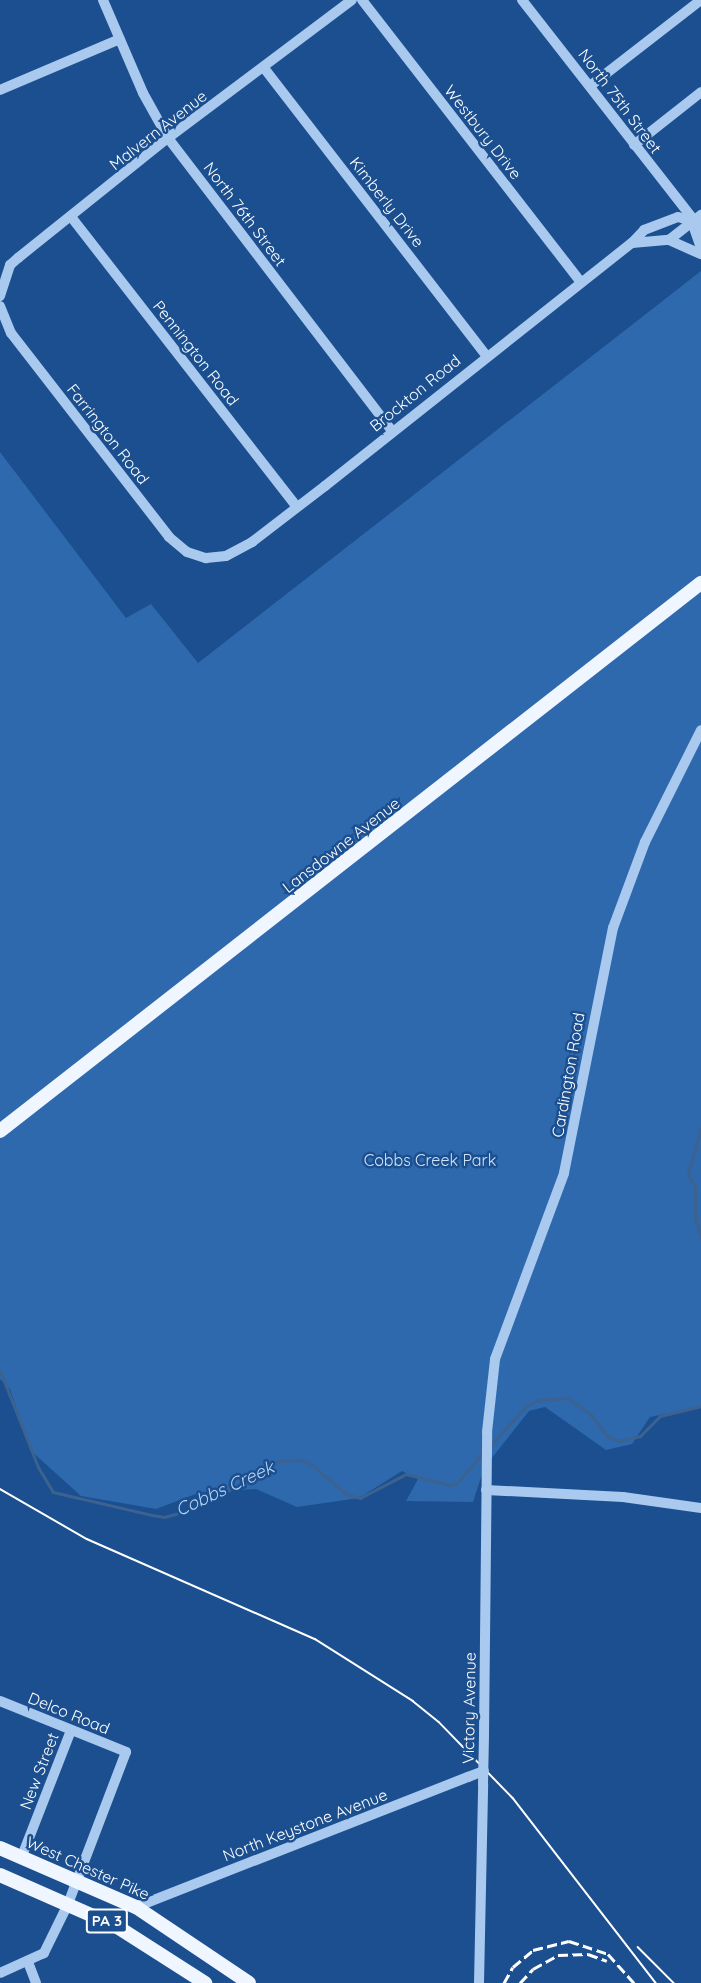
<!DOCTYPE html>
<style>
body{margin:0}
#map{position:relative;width:701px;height:1983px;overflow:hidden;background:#1b4f8f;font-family:Quicksand,sans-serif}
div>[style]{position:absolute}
.green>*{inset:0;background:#2e69ad}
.stream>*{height:3px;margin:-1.5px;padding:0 1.5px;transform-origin:1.5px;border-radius:1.5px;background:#3c6290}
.minor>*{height:10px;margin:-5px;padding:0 5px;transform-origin:5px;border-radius:5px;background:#a9c9ee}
.major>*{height:14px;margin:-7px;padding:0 7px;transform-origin:7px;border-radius:7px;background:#f0f6ff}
.tram>*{height:1.5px;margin:-0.75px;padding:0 0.75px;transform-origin:0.75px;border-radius:0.75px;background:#fff}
.rail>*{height:3px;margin-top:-1.5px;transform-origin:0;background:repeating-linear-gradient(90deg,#fff 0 10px,transparent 0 14.5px)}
.minor-bridge>*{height:10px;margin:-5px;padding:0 5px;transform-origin:5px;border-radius:5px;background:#a9c9ee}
span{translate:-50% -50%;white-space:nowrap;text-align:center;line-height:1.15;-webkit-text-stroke:5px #1b4f8f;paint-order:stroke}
.shield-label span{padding:2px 4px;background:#1b4f8f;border:2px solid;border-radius:4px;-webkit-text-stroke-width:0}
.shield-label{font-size:15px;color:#fff;font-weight:700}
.street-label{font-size:16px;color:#fff}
.park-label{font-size:16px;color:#cfe3fa}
.water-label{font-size:18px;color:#b5d3f5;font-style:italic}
</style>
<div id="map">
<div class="green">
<i style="clip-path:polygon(701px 271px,701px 1407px,650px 1417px,632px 1444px,606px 1450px,545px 1407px,529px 1411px,484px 1468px,473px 1502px,406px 1501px,418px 1479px,402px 1471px,359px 1498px,297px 1507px,256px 1489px,201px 1492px,156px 1509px,81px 1496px,30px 1450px,10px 1389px,0 1379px,0 452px,126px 618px,151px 604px,198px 663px)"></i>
</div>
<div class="stream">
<i style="left:701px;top:1128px;width:48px;rotate:105.8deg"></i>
<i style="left:688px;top:1174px;width:15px;rotate:62deg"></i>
<i style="left:695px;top:1187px;width:31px;rotate:90deg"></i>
<i style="left:695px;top:1218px;width:20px;rotate:72deg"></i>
<i style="left:0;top:1371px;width:103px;rotate:68.4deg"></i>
<i style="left:38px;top:1467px;width:29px;rotate:59deg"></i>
<i style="left:53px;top:1492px;width:102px;rotate:13.1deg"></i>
<i style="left:152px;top:1515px;width:12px;rotate:9deg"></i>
<i style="left:164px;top:1517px;width:27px;rotate:-15deg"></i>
<i style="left:190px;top:1510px;width:53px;rotate:-27.1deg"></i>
<i style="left:237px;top:1486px;width:26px;rotate:-39deg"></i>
<i style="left:257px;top:1470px;width:25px;rotate:-21deg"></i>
<i style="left:280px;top:1461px;width:22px;rotate:-3deg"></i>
<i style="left:302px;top:1460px;width:11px;rotate:27deg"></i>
<i style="left:312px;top:1465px;width:45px;rotate:40.5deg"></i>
<i style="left:346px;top:1494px;width:15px;rotate:16deg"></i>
<i style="left:360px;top:1498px;width:52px;rotate:-27.6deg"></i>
<i style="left:406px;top:1474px;width:44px;rotate:14.3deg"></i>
<i style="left:449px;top:1485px;width:8px;rotate:-14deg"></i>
<i style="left:457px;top:1483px;width:40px;rotate:-50deg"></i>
<i style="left:490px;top:1446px;width:54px;rotate:-48deg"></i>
<i style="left:526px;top:1406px;width:13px;rotate:-27deg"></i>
<i style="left:538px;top:1400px;width:30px;rotate:-4deg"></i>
<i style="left:568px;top:1398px;width:29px;rotate:36deg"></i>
<i style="left:591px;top:1415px;width:28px;rotate:52deg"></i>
<i style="left:608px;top:1437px;width:12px;rotate:20deg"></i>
<i style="left:619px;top:1441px;width:22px;rotate:-13deg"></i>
<i style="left:640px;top:1436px;width:28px;rotate:-45deg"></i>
<i style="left:660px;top:1416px;width:42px;rotate:-13.7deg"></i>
</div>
<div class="minor">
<i style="left:103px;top:0;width:101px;rotate:66.7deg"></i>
<i style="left:143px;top:93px;width:51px;rotate:60.9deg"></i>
<i style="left:168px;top:138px;width:367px;rotate:52.6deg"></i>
<i style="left:362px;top:0;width:357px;rotate:52.2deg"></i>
<i style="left:522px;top:0;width:291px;rotate:52deg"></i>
<i style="left:264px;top:68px;width:363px;rotate:52.3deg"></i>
<i style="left:590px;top:86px;width:140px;rotate:-37.8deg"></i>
<i style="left:0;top:90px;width:130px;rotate:-23deg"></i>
<i style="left:634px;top:145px;width:85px;rotate:-38.3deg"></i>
<i style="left:72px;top:218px;width:366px;rotate:52.1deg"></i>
<i style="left:692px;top:222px;width:28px;rotate:71deg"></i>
<i style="left:669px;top:240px;width:35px;rotate:24deg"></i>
<i style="left:632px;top:243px;width:37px;rotate:-5deg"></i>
<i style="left:669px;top:240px;width:41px;rotate:-38deg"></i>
<i style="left:0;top:296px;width:33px;rotate:-72deg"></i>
<i style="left:10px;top:265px;width:11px;rotate:-41deg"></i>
<i style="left:18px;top:258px;width:192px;rotate:-38.7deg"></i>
<i style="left:168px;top:138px;width:230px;rotate:-36.9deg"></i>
<i style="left:0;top:306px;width:29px;rotate:68deg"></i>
<i style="left:11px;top:333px;width:258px;rotate:52.2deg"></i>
<i style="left:169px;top:537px;width:23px;rotate:40deg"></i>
<i style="left:187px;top:552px;width:20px;rotate:18deg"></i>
<i style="left:206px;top:558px;width:20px;rotate:-6deg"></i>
<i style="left:226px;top:556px;width:30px;rotate:-28deg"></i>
<i style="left:252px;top:542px;width:92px;rotate:-37.5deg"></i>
<i style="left:325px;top:486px;width:392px;rotate:-38.4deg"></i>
<i style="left:632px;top:243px;width:18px;rotate:-47deg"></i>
<i style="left:644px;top:230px;width:36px;rotate:-21deg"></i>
<i style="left:678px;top:217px;width:15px;rotate:16deg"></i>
<i style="left:486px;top:1490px;width:137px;rotate:2.9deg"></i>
<i style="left:623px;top:1497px;width:79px;rotate:8deg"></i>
<i style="left:0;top:1701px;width:136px;rotate:22deg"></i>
<i style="left:126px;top:1752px;width:163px;rotate:110.9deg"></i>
<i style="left:68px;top:1904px;width:55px;rotate:116.1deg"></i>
<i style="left:44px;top:1953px;width:48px;rotate:155.6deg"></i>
<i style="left:484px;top:1735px;width:303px;rotate:-89.4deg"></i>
<i style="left:487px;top:1432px;width:73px;rotate:-83.7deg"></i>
<i style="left:495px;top:1359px;width:198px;rotate:-69.6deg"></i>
<i style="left:564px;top:1173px;width:250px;rotate:-78.7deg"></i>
<i style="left:613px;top:928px;width:92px;rotate:-69.6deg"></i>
<i style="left:645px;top:842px;width:125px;rotate:-63.4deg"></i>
<i style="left:22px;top:1856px;width:135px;rotate:-68.7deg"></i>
<i style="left:136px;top:1907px;width:357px;rotate:-21.4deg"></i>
<i style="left:28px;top:1962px;width:22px;rotate:69deg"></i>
<i style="left:479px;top:1983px;width:199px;rotate:-88.8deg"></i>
</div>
<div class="major">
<i style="left:0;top:1131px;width:890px;rotate:-38.02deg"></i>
<i style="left:0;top:1848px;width:148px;rotate:23.5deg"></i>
<i style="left:136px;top:1907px;width:136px;rotate:33.9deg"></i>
<i style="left:0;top:1875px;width:127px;rotate:23.7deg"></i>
<i style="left:116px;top:1926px;width:106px;rotate:32.6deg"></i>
</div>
<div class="tram">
<i style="left:0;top:1489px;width:100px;rotate:29.9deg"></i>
<i style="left:87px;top:1539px;width:249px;rotate:23.7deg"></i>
<i style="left:315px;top:1639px;width:116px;rotate:32.3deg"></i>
<i style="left:413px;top:1701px;width:33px;rotate:39deg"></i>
<i style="left:439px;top:1722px;width:106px;rotate:45.8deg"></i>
<i style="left:513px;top:1798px;width:234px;rotate:52.3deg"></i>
<i style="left:638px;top:1947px;width:51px;rotate:45deg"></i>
</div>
<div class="rail">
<i style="left:504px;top:1983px;width:18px;rotate:-61deg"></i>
<i style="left:513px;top:1967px;width:26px;rotate:-40deg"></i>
<i style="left:533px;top:1950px;width:37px;rotate:-14deg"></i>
<i style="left:569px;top:1941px;width:41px;rotate:18.4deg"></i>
<i style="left:608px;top:1954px;width:39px;rotate:48deg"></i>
<i style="left:520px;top:1983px;width:19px;rotate:-47deg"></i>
<i style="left:533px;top:1969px;width:29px;rotate:-29deg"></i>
<i style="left:558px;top:1955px;width:30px;rotate:-2deg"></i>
<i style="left:588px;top:1954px;width:20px;rotate:20deg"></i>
</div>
<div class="minor-bridge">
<i style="left:468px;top:1777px;width:17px;rotate:-21deg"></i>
<i style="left:483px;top:1784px;width:49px;rotate:-88.8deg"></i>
</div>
<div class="shield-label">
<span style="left:107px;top:1921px">PA 3</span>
</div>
<div class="street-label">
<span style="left:620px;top:101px;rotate:53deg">North 75th Street</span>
<span style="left:158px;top:130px;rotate:-38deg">Malvern Avenue</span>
<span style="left:483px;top:132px;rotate:52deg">Westbury Drive</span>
<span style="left:387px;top:202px;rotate:52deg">Kimberly Drive</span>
<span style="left:245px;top:214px;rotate:53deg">North 76th Street</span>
<span style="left:196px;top:353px;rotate:52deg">Pennington Road</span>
<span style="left:415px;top:393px;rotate:-39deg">Brockton Road</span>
<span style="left:108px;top:434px;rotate:52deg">Farrington Road</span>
<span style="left:341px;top:845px;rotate:-38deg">Lansdowne Avenue</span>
<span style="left:568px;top:1075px;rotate:-80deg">Cardington Road</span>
<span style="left:469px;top:1708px;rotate:-89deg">Victory Avenue</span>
<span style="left:69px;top:1713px;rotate:22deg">Delco Road</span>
<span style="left:39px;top:1771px;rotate:-69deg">New Street</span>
<span style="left:305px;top:1825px;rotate:-21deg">North Keystone Avenue</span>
<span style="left:88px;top:1868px;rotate:24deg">West Chester Pike</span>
</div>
<div class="park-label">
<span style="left:430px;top:1160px">Cobbs Creek Park</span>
</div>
<div class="water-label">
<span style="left:225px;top:1489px;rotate:-25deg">Cobbs Creek</span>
</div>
</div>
